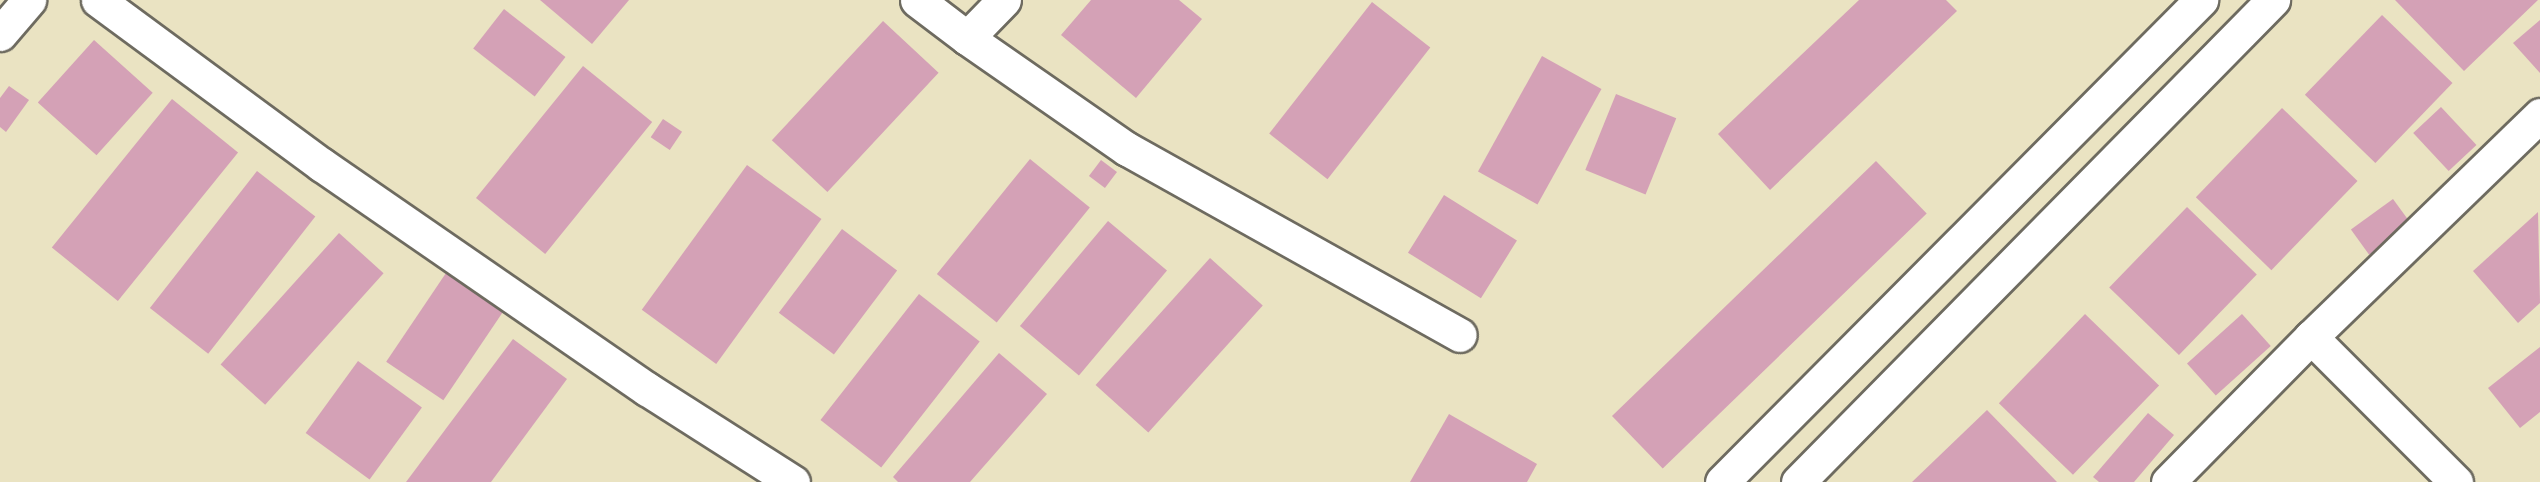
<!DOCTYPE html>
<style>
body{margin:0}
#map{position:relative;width:2540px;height:482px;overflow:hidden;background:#eae3c2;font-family:Mynerve,sans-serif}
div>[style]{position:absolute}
.building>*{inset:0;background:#d4a1b6;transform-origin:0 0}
.roads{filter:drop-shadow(2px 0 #6e6b60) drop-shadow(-2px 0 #6e6b60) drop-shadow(0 2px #6e6b60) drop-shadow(0 -2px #6e6b60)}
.minor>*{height:33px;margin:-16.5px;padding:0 16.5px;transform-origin:16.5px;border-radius:16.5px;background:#fff}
span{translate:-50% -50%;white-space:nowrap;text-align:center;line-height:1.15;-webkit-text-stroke:4.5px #f7f3e8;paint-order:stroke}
</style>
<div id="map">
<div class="building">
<i style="clip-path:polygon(540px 0,629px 0,592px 44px)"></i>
<i style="clip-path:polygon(1091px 0,1179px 0,1202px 19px,1136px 98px,1061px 35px)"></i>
<i style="clip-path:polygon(1859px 0,1946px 0,1957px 11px,1770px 190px,1718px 134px)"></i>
<i style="clip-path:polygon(2395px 0,2538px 0,2464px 71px)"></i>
<i style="left:1372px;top:2px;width:74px;height:167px;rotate:38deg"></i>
<i style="left:504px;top:9px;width:78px;height:50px;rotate:38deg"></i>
<i style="left:2382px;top:15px;width:98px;height:111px;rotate:44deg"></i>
<i style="clip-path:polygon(2540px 20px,2540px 73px,2513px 43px)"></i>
<i style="left:883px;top:21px;width:76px;height:163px;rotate:43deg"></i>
<i style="left:94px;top:40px;width:79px;height:84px;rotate:42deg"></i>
<i style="left:1542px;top:56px;width:68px;height:132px;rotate:29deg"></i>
<i style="left:583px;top:66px;width:89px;height:170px;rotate:39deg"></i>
<i style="clip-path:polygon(9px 86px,29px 100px,6px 132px,0 127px,0 98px)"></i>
<i style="left:1616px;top:94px;width:65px;height:82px;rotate:22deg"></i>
<i style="left:172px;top:99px;width:85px;height:191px;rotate:39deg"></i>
<i style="left:2441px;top:107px;width:52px;height:38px;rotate:47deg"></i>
<i style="left:2282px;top:108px;width:105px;height:124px;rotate:44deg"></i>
<i style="left:663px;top:119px;width:23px;height:22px;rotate:34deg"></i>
<i style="left:1030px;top:159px;width:77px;height:148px;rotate:39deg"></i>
<i style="left:1101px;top:160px;width:20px;height:20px;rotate:37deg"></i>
<i style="left:1876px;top:161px;width:73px;height:367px;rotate:46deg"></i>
<i style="left:747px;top:165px;width:92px;height:179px;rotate:36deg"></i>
<i style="left:257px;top:171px;width:74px;height:174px;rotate:38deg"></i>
<i style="left:1444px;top:195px;width:86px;height:68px;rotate:32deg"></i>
<i style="left:2393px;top:199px;width:31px;height:52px;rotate:54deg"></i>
<i style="left:2187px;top:207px;width:97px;height:112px;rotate:44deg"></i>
<i style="clip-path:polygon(2538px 212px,2540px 303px,2518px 323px,2473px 271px)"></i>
<i style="left:1108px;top:221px;width:77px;height:137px;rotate:40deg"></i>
<i style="left:842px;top:229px;width:69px;height:105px;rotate:37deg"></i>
<i style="left:339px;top:233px;width:60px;height:177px;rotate:42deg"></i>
<i style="left:1210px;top:258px;width:71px;height:171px;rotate:42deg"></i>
<i style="left:446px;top:273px;width:69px;height:107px;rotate:34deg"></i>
<i style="left:919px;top:294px;width:77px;height:160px;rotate:38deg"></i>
<i style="left:2085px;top:314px;width:103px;height:124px;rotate:44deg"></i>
<i style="left:2242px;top:314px;width:43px;height:74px;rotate:48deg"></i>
<i style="clip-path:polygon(513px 339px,567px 379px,491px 482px,406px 482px)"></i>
<i style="clip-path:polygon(2540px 347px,2540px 412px,2520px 428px,2488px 388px)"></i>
<i style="clip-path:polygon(999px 353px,1047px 394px,970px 482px,898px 482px,893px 477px)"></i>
<i style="left:358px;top:361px;width:79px;height:89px;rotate:36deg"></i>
<i style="clip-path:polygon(1987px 410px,2057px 482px,1912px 482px)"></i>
<i style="clip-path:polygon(2148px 413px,2174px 435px,2134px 482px,2099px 482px,2093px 477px)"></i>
<i style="clip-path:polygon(1449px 414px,1537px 464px,1527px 482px,1410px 482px)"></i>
</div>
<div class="roads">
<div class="minor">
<i style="left:98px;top:0;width:278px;rotate:36.4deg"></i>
<i style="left:322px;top:165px;width:395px;rotate:34.6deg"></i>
<i style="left:647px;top:389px;width:173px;rotate:32.5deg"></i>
<i style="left:917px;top:0;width:63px;rotate:37.2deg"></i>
<i style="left:967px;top:38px;width:195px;rotate:34.8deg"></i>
<i style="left:1127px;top:149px;width:381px;rotate:29.2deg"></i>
<i style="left:0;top:34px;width:45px;rotate:-49.5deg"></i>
<i style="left:967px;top:38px;width:53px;rotate:-45.8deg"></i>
<i style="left:2311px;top:337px;width:205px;rotate:45deg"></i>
<i style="left:1722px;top:482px;width:680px;rotate:-45.18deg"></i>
<i style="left:1798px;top:482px;width:677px;rotate:-45.42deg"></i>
<i style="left:2168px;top:482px;width:204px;rotate:-45.4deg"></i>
<i style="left:2311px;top:337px;width:319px;rotate:-44.1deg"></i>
</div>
</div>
</div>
